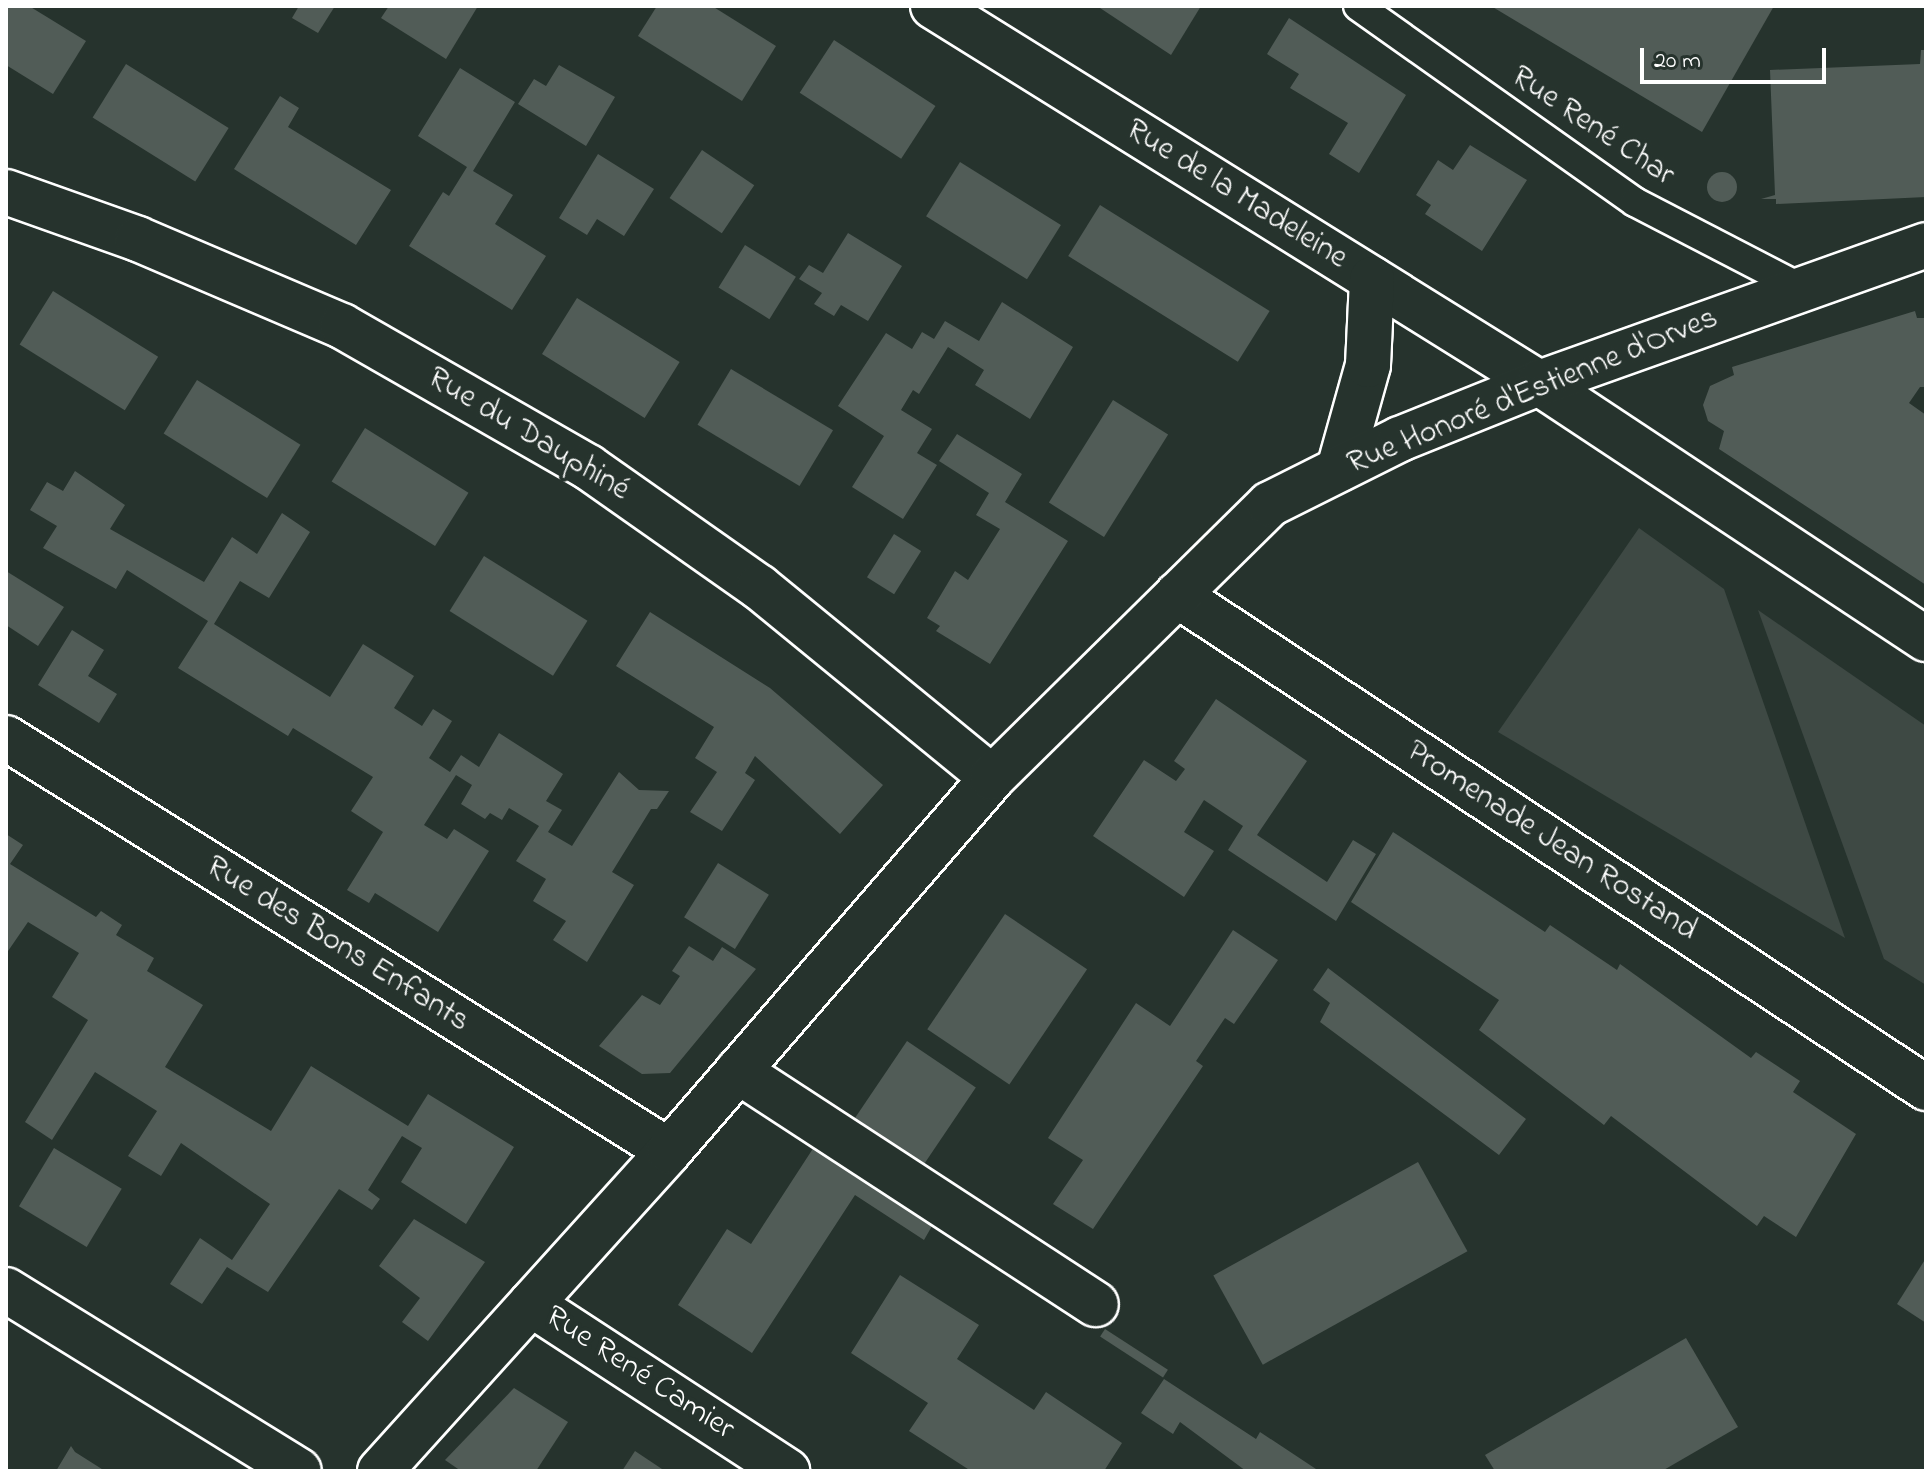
<!DOCTYPE html>
<meta charset="utf-8">
<style>
body{margin:0}
#map{position:relative;width:1932px;height:1477px;overflow:hidden;background:#26332d;font-family:"Indie Flower",sans-serif}
div>[style]{position:absolute}
.green>*{inset:0;background:#3e4944}
.building>*{inset:0;background:#515c57;transform-origin:0 0}
.round{border-radius:50%}
.roads{filter:drop-shadow(2px 0 #fff) drop-shadow(-2px 0 #fff) drop-shadow(0 2px #fff) drop-shadow(0 -2px #fff)}
.lane>*{height:28px;margin:-14px;padding:0 14px;transform-origin:14px;border-radius:14px;background:#26332d}
.street>*{height:44px;margin:-22px;padding:0 22px;transform-origin:22px;border-radius:22px;background:#26332d}
.secondary>*{height:44px;margin:-22px;padding:0 22px;transform-origin:22px;border-radius:22px;background:#26332d}
span{translate:-50% -50%;white-space:nowrap;text-align:center;line-height:1.15;-webkit-text-stroke:8px #26332d;paint-order:stroke}
.street-label{font-size:32px;color:#fff}
.frame{position:absolute;inset:0;border:8px solid #fff;pointer-events:none}
.scale{position:absolute;left:1640px;top:48px;width:186px;height:36px;box-sizing:border-box;border:4px solid #fff;border-top:0;padding-left:10px;font-size:24px;line-height:28px;white-space:nowrap;color:#fff;-webkit-text-stroke:6px #26332d;paint-order:stroke}
</style>
<div id="map">
<div class="green">
<i style="clip-path:polygon(1639px 528px,1724px 589px,1845px 938px,1498px 732px)"></i>
<i style="clip-path:polygon(1758px 610px,1926px 726px,1926px 985px,1884px 959px)"></i>
</div>
<div class="building">
<i style="clip-path:polygon(6px 6px,29px 6px,86px 41px,53px 94px,6px 65px)"></i>
<i style="clip-path:polygon(299px 6px,335px 6px,318px 33px,292px 18px)"></i>
<i style="clip-path:polygon(389px 6px,478px 6px,446px 59px,381px 18px)"></i>
<i style="clip-path:polygon(657px 6px,712px 6px,776px 46px,742px 101px,638px 36px)"></i>
<i style="clip-path:polygon(1097px 6px,1201px 6px,1171px 55px)"></i>
<i style="clip-path:polygon(1491px 6px,1774px 6px,1702px 132px)"></i>
<i style="clip-path:polygon(1289px 18px,1406px 95px,1359px 173px,1329px 154px,1348px 123px,1290px 88px,1299px 74px,1267px 54px)"></i>
<i style="left:834px;top:40px;width:121px;height:63px;rotate:33deg"></i>
<i style="clip-path:polygon(1921px 50px,1926px 50px,1926px 197px,1776px 204px,1776px 199px,1761px 199px,1775px 195px,1770px 70px,1920px 64px)"></i>
<i style="left:126px;top:64px;width:121px;height:63px;rotate:32deg"></i>
<i style="clip-path:polygon(559px 65px,615px 97px,586px 146px,518px 104px,534px 79px,546px 86px)"></i>
<i style="clip-path:polygon(460px 68px,515px 102px,473px 171px,513px 195px,495px 224px,546px 256px,512px 310px,409px 246px,443px 192px,449px 196px,467px 167px,418px 136px)"></i>
<i style="clip-path:polygon(280px 96px,299px 108px,288px 127px,391px 190px,356px 245px,234px 169px)"></i>
<i style="clip-path:polygon(1470px 145px,1527px 180px,1482px 251px,1425px 214px,1431px 205px,1416px 195px,1438px 160px,1453px 170px)"></i>
<i style="left:702px;top:150px;width:63px;height:58px;rotate:34deg"></i>
<i style="clip-path:polygon(598px 154px,654px 189px,624px 236px,597px 219px,587px 235px,559px 218px)"></i>
<i style="left:960px;top:162px;width:119px;height:64px;rotate:32deg"></i>
<i class="round" style="left:1707px;top:172px;width:30px;height:30px"></i>
<i style="left:1100px;top:205px;width:200px;height:60px;rotate:32deg"></i>
<i style="clip-path:polygon(848px 233px,902px 266px,868px 321px,841px 305px,834px 316px,814px 304px,822px 293px,799px 279px,809px 265px,823px 273px)"></i>
<i style="left:745px;top:245px;width:60px;height:50px;rotate:32deg"></i>
<i style="left:53px;top:291px;width:124px;height:63px;rotate:32deg"></i>
<i style="left:577px;top:298px;width:121px;height:66px;rotate:32deg"></i>
<i style="clip-path:polygon(1002px 302px,1073px 347px,1030px 419px,975px 385px,984px 370px,948px 347px,919px 394px,913px 390px,901px 410px,932px 429px,917px 453px,937px 465px,903px 519px,852px 487px,884px 436px,838px 406px,886px 333px,912px 349px,922px 332px,934px 339px,945px 321px,979px 341px)"></i>
<i style="clip-path:polygon(1915px 311px,1917px 318px,1926px 318px,1926px 387px,1920px 387px,1909px 403px,1926px 415px,1926px 585px,1719px 449px,1724px 431px,1708px 421px,1703px 405px,1710px 386px,1734px 375px,1732px 367px)"></i>
<i style="left:731px;top:369px;width:119px;height:65px;rotate:31deg"></i>
<i style="left:197px;top:380px;width:122px;height:63px;rotate:32deg"></i>
<i style="left:1113px;top:400px;width:65px;height:121px;rotate:32deg"></i>
<i style="left:365px;top:428px;width:122px;height:63px;rotate:32deg"></i>
<i style="clip-path:polygon(957px 434px,1022px 474px,1005px 502px,1068px 541px,990px 664px,936px 631px,940px 626px,927px 618px,955px 571px,968px 580px,1000px 529px,976px 515px,989px 493px,939px 461px)"></i>
<i style="clip-path:polygon(75px 471px,125px 505px,110px 529px,204px 582px,232px 537px,257px 554px,282px 513px,310px 532px,269px 598px,240px 581px,214px 624px,330px 697px,363px 644px,414px 676px,394px 708px,422px 726px,433px 709px,452px 721px,429px 758px,450px 772px,461px 755px,479px 767px,499px 733px,563px 774px,546px 801px,562px 810px,548px 832px,572px 846px,619px 772px,639px 790px,669px 791px,657px 809px,651px 809px,612px 872px,634px 885px,587px 962px,553px 940px,566px 921px,533px 901px,546px 879px,516px 861px,539px 826px,509px 808px,502px 820px,490px 813px,485px 819px,461px 804px,472px 785px,456px 775px,424px 825px,447px 839px,454px 829px,489px 851px,438px 932px,375px 893px,369px 903px,347px 890px,383px 832px,351px 811px,373px 777px,293px 728px,288px 736px,178px 668px,208px 621px,127px 570px,116px 589px,43px 548px,57px 526px,30px 510px,47px 482px,63px 491px)"></i>
<i style="left:894px;top:534px;width:32px;height:51px;rotate:32deg"></i>
<i style="left:484px;top:556px;width:122px;height:65px;rotate:32deg"></i>
<i style="clip-path:polygon(6px 571px,64px 607px,38px 646px,6px 625px)"></i>
<i style="clip-path:polygon(650px 612px,770px 688px,883px 785px,840px 834px,755px 756px,745px 773px,755px 780px,722px 831px,690px 812px,717px 772px,695px 758px,714px 727px,616px 666px)"></i>
<i style="clip-path:polygon(72px 630px,104px 650px,88px 676px,117px 694px,99px 723px,38px 685px)"></i>
<i style="clip-path:polygon(1216px 699px,1307px 761px,1257px 835px,1327px 882px,1353px 840px,1376px 854px,1336px 921px,1228px 850px,1243px 826px,1204px 800px,1184px 832px,1214px 851px,1184px 897px,1093px 836px,1144px 760px,1176px 781px,1185px 769px,1174px 761px)"></i>
<i style="clip-path:polygon(1393px 832px,1545px 932px,1550px 925px,1617px 970px,1620px 964px,1751px 1058px,1756px 1052px,1800px 1081px,1793px 1092px,1856px 1134px,1796px 1237px,1764px 1216px,1757px 1226px,1611px 1116px,1604px 1125px,1479px 1030px,1499px 1000px,1351px 902px)"></i>
<i style="clip-path:polygon(6px 834px,23px 845px,10px 864px,96px 917px,101px 911px,122px 925px,116px 935px,154px 958px,147px 971px,203px 1005px,165px 1067px,271px 1131px,311px 1066px,408px 1126px,428px 1094px,514px 1147px,466px 1224px,401px 1182px,422px 1148px,402px 1136px,368px 1190px,380px 1199px,372px 1210px,339px 1189px,268px 1292px,227px 1267px,202px 1304px,170px 1284px,200px 1238px,232px 1260px,270px 1204px,181px 1143px,161px 1176px,128px 1156px,157px 1111px,95px 1072px,52px 1140px,25px 1122px,88px 1020px,52px 997px,79px 953px,28px 922px,6px 954px)"></i>
<i style="left:718px;top:863px;width:60px;height:64px;rotate:32deg"></i>
<i style="left:1005px;top:914px;width:99px;height:139px;rotate:34deg"></i>
<i style="clip-path:polygon(1233px 930px,1278px 960px,1234px 1024px,1225px 1018px,1196px 1061px,1203px 1066px,1093px 1229px,1053px 1204px,1083px 1160px,1048px 1138px,1136px 1003px,1170px 1026px)"></i>
<i style="clip-path:polygon(689px 946px,713px 961px,722px 947px,756px 969px,670px 1073px,642px 1074px,599px 1046px,642px 995px,660px 1005px,680px 976px,672px 971px)"></i>
<i style="clip-path:polygon(1328px 968px,1526px 1119px,1499px 1155px,1320px 1022px,1330px 1003px,1313px 990px)"></i>
<i style="left:907px;top:1041px;width:83px;height:93px;rotate:34deg"></i>
<i style="clip-path:polygon(814px 1147px,932px 1226px,924px 1240px,855px 1195px,752px 1353px,678px 1305px,727px 1229px,751px 1244px)"></i>
<i style="left:54px;top:1148px;width:79px;height:68px;rotate:31deg"></i>
<i style="left:1418px;top:1162px;width:102px;height:234px;rotate:61deg"></i>
<i style="clip-path:polygon(414px 1219px,485px 1262px,428px 1341px,402px 1322px,420px 1298px,379px 1266px)"></i>
<i style="clip-path:polygon(1926px 1258px,1926px 1323px,1897px 1304px)"></i>
<i style="clip-path:polygon(900px 1275px,979px 1325px,957px 1359px,1034px 1410px,1046px 1392px,1122px 1443px,1104px 1471px,971px 1471px,909px 1431px,928px 1403px,851px 1353px)"></i>
<i style="left:1105px;top:1329px;width:75px;height:9px;rotate:33deg"></i>
<i style="clip-path:polygon(1686px 1338px,1738px 1427px,1662px 1471px,1495px 1471px,1485px 1455px)"></i>
<i style="clip-path:polygon(1164px 1379px,1256px 1439px,1260px 1432px,1319px 1471px,1246px 1471px,1180px 1422px,1173px 1434px,1141px 1413px)"></i>
<i style="clip-path:polygon(514px 1388px,568px 1422px,536px 1471px,461px 1471px,445px 1460px)"></i>
<i style="clip-path:polygon(71px 1446px,75px 1452px,105px 1471px,56px 1471px)"></i>
<i style="clip-path:polygon(635px 1451px,665px 1471px,622px 1471px)"></i>
</div>
<div class="roads">
<div class="lane">
<i style="left:1358px;top:6px;width:339px;rotate:35.3deg"></i>
<i style="left:1635px;top:202px;width:185px;rotate:27.4deg"></i>
</div>
<div class="street">
<i style="left:933px;top:6px;width:714px;rotate:31.89deg"></i>
<i style="left:1539px;top:383px;width:464px;rotate:33.5deg"></i>
<i style="left:6px;top:192px;width:140px;rotate:19.6deg"></i>
<i style="left:138px;top:239px;width:222px;rotate:23.1deg"></i>
<i style="left:342px;top:326px;width:284px;rotate:29.8deg"></i>
<i style="left:588px;top:467px;width:209px;rotate:35.1deg"></i>
<i style="left:759px;top:587px;width:301px;rotate:39.3deg"></i>
<i style="left:1339px;top:469px;width:108px;rotate:-74.4deg"></i>
<i style="left:1368px;top:365px;width:86px;rotate:-87.3deg"></i>
<i style="left:1177px;top:595px;width:897px;rotate:33.35deg"></i>
<i style="left:6px;top:738px;width:781px;rotate:31.92deg"></i>
<i style="left:738px;top:1071px;width:427px;rotate:33.1deg"></i>
<i style="left:6px;top:1290px;width:344px;rotate:31.7deg"></i>
<i style="left:531px;top:1304px;width:306px;rotate:33.1deg"></i>
</div>
<div class="secondary">
<i style="left:380px;top:1471px;width:431px;rotate:-47.9deg"></i>
<i style="left:669px;top:1151px;width:493px;rotate:-49.1deg"></i>
<i style="left:992px;top:778px;width:390px;rotate:-44.6deg"></i>
<i style="left:1270px;top:504px;width:145px;rotate:-26.6deg"></i>
<i style="left:1400px;top:439px;width:150px;rotate:-21.9deg"></i>
<i style="left:1539px;top:383px;width:411px;rotate:-19.6deg"></i>
</div>
</div>
<div class="street-label">
<span style="left:1592px;top:127px;rotate:34deg">Rue René Char</span>
<span style="left:1236px;top:195px;rotate:32deg">Rue de la Madeleine</span>
<span style="left:1533px;top:392px;rotate:-22deg">Rue Honoré d'Estienne d'Orves</span>
<span style="left:528px;top:435px;rotate:31deg">Rue du Dauphiné</span>
<span style="left:1551px;top:842px;rotate:33deg">Promenade Jean Rostand</span>
<span style="left:337px;top:945px;rotate:32deg">Rue des Bons Enfants</span>
<span style="left:639px;top:1374px;rotate:33deg">Rue René Camier</span>
</div>
<div class="frame"></div>
<div class="scale">20 m</div>
</div>
